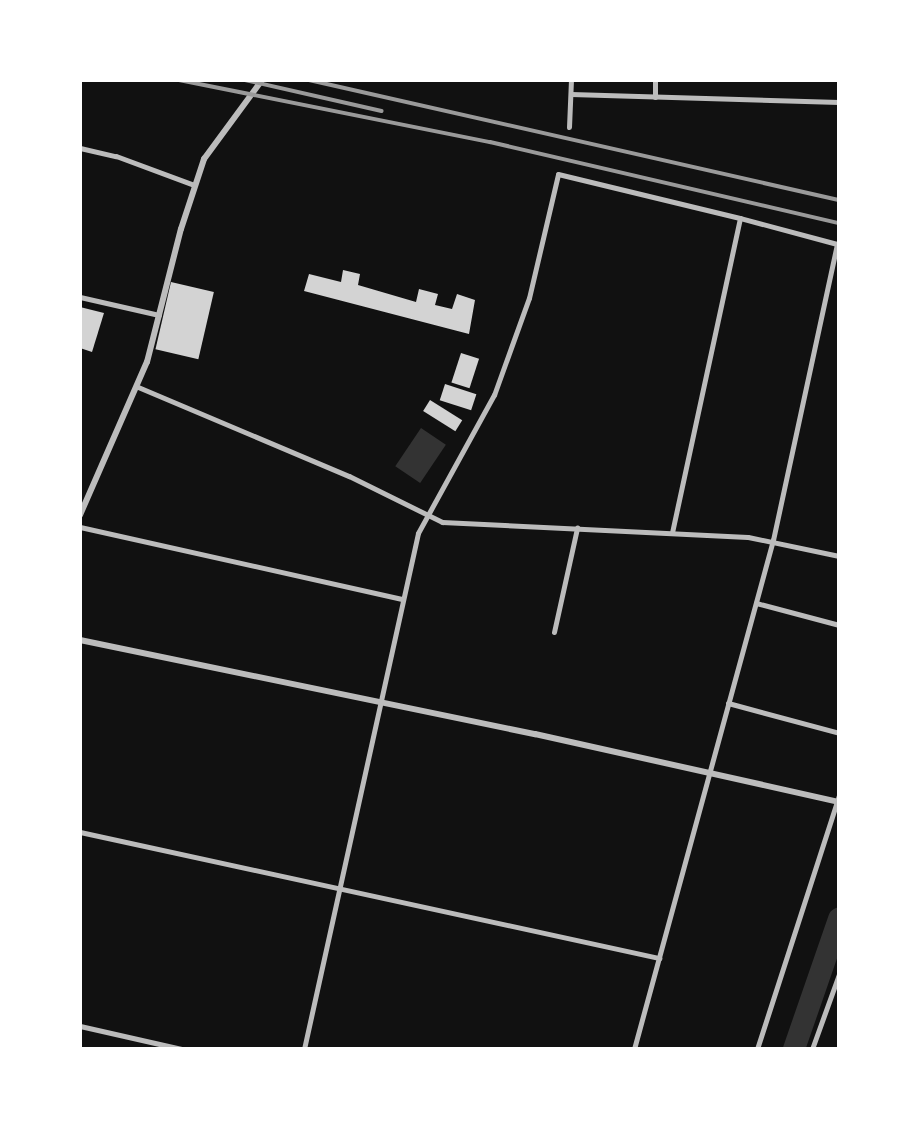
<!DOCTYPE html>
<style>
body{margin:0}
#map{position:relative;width:919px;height:1129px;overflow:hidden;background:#111;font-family:Manrope,sans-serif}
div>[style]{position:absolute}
.water>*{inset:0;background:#333;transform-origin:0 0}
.river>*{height:22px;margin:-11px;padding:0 11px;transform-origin:11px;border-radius:11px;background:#333}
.building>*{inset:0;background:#d3d3d3;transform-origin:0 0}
.minor>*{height:5px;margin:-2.5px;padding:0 2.5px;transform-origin:2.5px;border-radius:2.5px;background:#bcbcbc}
.tertiary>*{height:6px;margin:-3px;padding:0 3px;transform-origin:3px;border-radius:3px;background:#bcbcbc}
.rail>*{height:4px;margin:-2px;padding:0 2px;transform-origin:2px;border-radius:2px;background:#9a9a9a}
span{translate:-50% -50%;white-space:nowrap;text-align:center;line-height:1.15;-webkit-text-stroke:8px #fff;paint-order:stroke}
.frame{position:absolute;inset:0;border:82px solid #fff;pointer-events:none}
</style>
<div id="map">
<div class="water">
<i style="left:421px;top:428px;width:30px;height:46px;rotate:34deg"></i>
</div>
<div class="river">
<i style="left:794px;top:1049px;width:138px;rotate:-70.9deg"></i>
</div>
<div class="building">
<i style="clip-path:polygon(343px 270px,360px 274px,358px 285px,416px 302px,419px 289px,438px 294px,435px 305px,452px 309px,457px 294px,475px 300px,469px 334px,304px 291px,309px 274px,341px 282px)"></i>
<i style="left:171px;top:282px;width:44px;height:69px;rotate:13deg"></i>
<i style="clip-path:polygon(80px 307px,104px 313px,92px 352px,80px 348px)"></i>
<i style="left:461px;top:353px;width:19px;height:31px;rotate:18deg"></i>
<i style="left:445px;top:384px;width:33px;height:17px;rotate:18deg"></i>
<i style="left:430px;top:400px;width:38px;height:13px;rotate:32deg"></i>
</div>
<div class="minor">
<i style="left:571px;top:94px;width:268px;rotate:1.7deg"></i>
<i style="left:655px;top:97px;width:17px;rotate:-90deg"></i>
<i style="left:569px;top:127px;width:47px;rotate:-87.6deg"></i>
<i style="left:80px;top:148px;width:37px;rotate:13deg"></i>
<i style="left:116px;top:156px;width:83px;rotate:20.4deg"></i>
<i style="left:80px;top:297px;width:81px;rotate:12.8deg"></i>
<i style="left:138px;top:387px;width:229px;rotate:22.9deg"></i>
<i style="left:349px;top:476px;width:104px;rotate:26.3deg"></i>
<i style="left:442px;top:522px;width:306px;rotate:2.8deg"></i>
<i style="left:748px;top:537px;width:93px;rotate:11.8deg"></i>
<i style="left:80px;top:527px;width:331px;rotate:12.6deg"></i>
<i style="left:756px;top:603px;width:86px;rotate:14.8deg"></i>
<i style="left:554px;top:632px;width:107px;rotate:-77.5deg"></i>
<i style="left:728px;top:703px;width:115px;rotate:15.1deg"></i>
<i style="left:80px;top:832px;width:593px;rotate:12.28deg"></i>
<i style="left:80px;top:1026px;width:104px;rotate:12.8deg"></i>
<i style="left:304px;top:1049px;width:528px;rotate:-77.54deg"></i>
<i style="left:418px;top:533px;width:158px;rotate:-61.2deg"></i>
<i style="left:494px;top:395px;width:103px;rotate:-70.2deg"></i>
<i style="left:529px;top:298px;width:127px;rotate:-76.8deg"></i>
<i style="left:558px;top:174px;width:187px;rotate:13.6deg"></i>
<i style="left:740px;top:218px;width:322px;rotate:102.2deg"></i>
<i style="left:634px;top:1049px;width:528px;rotate:-74.73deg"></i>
<i style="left:773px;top:540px;width:303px;rotate:-77.8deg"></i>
<i style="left:837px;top:244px;width:100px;rotate:-165deg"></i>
<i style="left:757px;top:1049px;width:267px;rotate:-72.1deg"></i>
<i style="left:812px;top:1049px;width:80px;rotate:-70.2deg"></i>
</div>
<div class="tertiary">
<i style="left:80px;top:515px;width:167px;rotate:-66.4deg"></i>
<i style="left:147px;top:362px;width:137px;rotate:-75.7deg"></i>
<i style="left:181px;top:229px;width:74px;rotate:-71.8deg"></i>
<i style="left:204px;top:159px;width:98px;rotate:-53.7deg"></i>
<i style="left:80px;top:640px;width:465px;rotate:11.7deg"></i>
<i style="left:535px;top:734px;width:312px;rotate:12.6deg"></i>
</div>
<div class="rail">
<i style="left:179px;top:80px;width:317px;rotate:11.3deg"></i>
<i style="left:490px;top:142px;width:358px;rotate:13.1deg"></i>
<i style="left:245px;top:80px;width:140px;rotate:12.8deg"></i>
<i style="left:309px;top:80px;width:543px;rotate:12.76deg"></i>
</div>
<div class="frame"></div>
</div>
